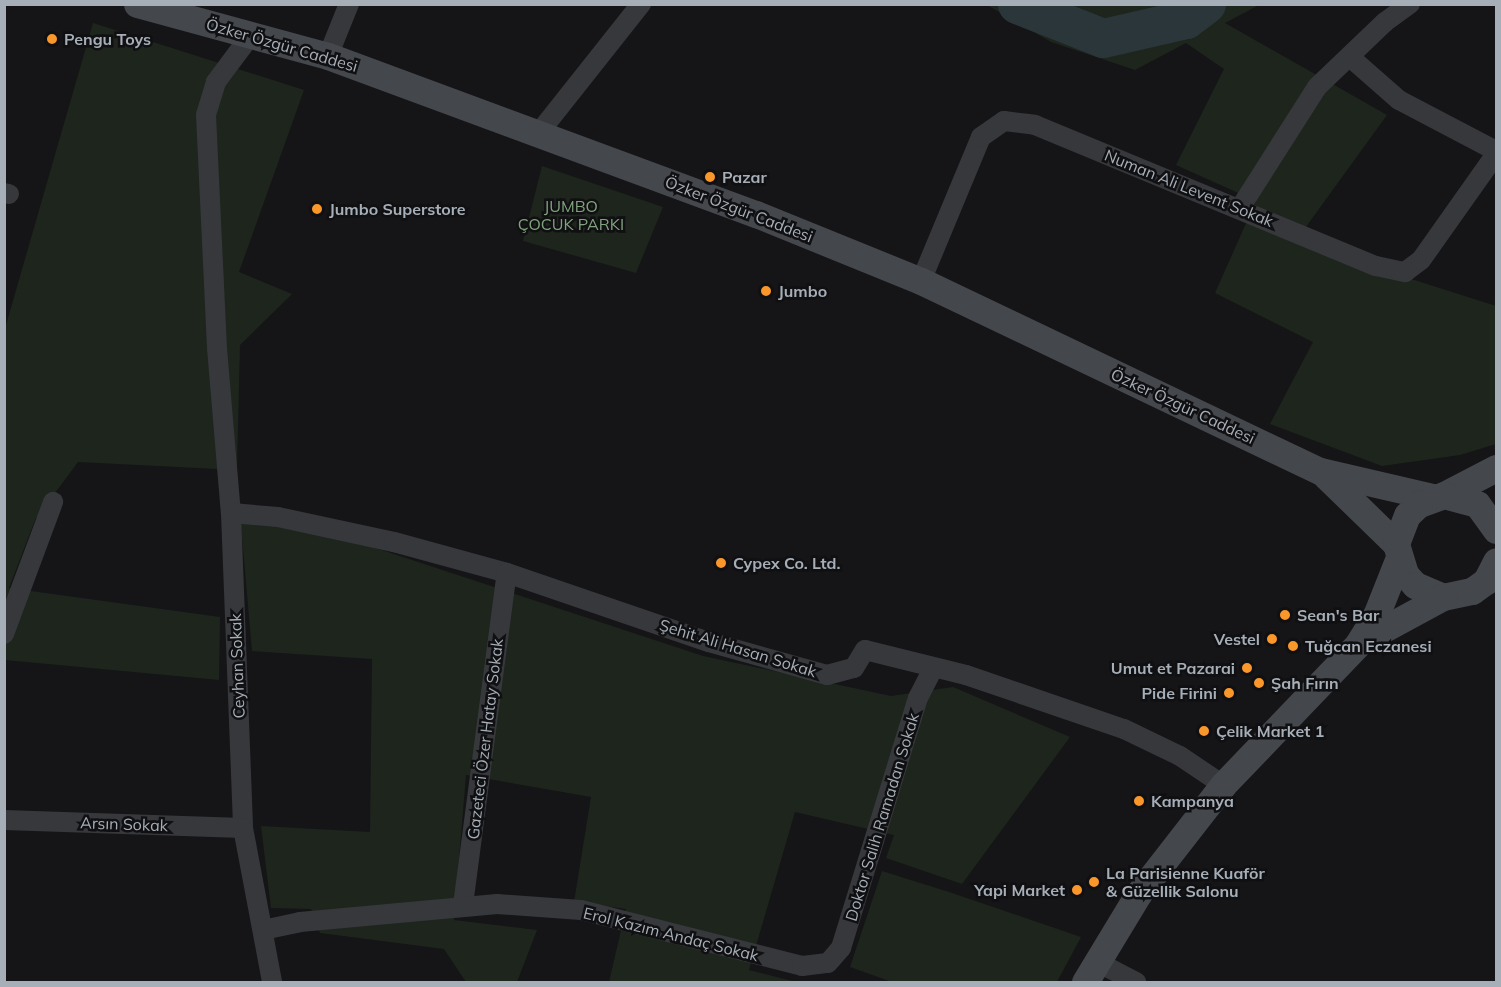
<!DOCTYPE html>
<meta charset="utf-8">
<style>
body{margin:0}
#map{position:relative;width:1501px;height:987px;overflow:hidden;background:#151517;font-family:Mulish,sans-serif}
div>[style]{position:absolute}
.green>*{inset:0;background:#1d251d}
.river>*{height:39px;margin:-19.5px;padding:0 19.5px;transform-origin:19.5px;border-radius:19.5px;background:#2b363b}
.street>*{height:20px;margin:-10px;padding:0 10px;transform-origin:10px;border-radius:10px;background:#36383c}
.secondary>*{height:27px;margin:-13.5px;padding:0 13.5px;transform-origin:13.5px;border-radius:13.5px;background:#44474c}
.dots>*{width:16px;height:16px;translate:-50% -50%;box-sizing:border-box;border:3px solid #101012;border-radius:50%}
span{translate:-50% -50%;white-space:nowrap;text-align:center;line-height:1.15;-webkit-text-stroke:5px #101012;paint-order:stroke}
.poi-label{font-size:16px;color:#a6aeb8;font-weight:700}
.left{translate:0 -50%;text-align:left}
.right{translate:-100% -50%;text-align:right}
.street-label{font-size:16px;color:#a6aeb8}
.park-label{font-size:16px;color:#80a37d}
.frame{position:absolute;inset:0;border:6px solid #a6aeb8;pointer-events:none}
</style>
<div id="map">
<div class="green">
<i style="clip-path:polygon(987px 5px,1259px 5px,1225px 23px,1387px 115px,1295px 242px,1496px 306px,1496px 444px,1460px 455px,1382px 466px,1270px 424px,1313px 342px,1215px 293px,1256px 201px,1176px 165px,1224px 69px,1186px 43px,1135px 70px,1051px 42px)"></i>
<i style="clip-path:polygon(93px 23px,304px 90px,239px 272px,292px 294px,240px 345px,237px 470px,78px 462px,35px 520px,9px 588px,220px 617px,219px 680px,5px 660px,4px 332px)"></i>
<i style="clip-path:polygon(542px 166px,663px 207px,636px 273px,523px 241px)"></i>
<i style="clip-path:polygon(239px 503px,703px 656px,891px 696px,953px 687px,1070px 737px,962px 884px,886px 858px,894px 835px,795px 812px,749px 970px,796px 982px,609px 982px,626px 909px,574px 902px,591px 797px,466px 775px,454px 920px,537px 930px,517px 982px,466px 982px,444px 949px,320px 933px,311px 909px,271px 908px,261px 826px,370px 832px,372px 659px,252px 651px)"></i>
<i style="clip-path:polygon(882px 871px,949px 892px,1081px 937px,1057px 982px,892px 982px,850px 967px)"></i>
</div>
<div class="river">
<i style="left:1017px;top:4px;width:92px;rotate:21.6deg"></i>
<i style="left:1103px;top:38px;width:85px;rotate:-12.9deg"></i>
<i style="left:1186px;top:19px;width:25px;rotate:-37deg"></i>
</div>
<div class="street">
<i style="left:251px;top:35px;width:59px;rotate:126.7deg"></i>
<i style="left:216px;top:82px;width:34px;rotate:107deg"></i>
<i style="left:206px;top:115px;width:233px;rotate:87.3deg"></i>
<i style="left:217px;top:348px;width:166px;rotate:85.2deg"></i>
<i style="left:231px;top:513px;width:315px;rotate:87.8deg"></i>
<i style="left:243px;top:828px;width:157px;rotate:79.3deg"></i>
<i style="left:328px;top:56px;width:56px;rotate:-68deg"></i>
<i style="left:1351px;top:58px;width:64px;rotate:41.2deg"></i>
<i style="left:1399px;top:100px;width:110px;rotate:27.7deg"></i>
<i style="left:538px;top:134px;width:166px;rotate:-51.6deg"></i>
<i style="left:4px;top:193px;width:5px;rotate:11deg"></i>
<i style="left:1240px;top:208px;width:143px;rotate:-57.5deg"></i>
<i style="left:1317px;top:87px;width:94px;rotate:-43.7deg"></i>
<i style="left:1385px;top:22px;width:31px;rotate:-36deg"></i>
<i style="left:921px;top:281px;width:156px;rotate:-67.4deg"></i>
<i style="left:981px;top:137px;width:28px;rotate:-35deg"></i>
<i style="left:1004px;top:121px;width:31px;rotate:7deg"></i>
<i style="left:1035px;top:125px;width:369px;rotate:22.5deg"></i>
<i style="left:1376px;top:266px;width:30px;rotate:12deg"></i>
<i style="left:1405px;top:272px;width:20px;rotate:-37deg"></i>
<i style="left:1421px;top:260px;width:130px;rotate:-54.7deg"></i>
<i style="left:231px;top:513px;width:47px;rotate:4.9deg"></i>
<i style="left:278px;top:517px;width:119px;rotate:12.2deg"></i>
<i style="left:394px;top:542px;width:117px;rotate:15.3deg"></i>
<i style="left:507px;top:573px;width:213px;rotate:18.9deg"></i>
<i style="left:709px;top:642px;width:123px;rotate:15.6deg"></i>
<i style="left:827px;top:675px;width:28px;rotate:-15deg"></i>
<i style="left:854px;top:668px;width:21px;rotate:-59deg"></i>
<i style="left:865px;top:650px;width:104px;rotate:13.9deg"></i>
<i style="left:966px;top:675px;width:167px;rotate:18.9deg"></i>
<i style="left:1124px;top:729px;width:62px;rotate:25.7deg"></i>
<i style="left:1180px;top:756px;width:52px;rotate:34deg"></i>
<i style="left:4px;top:634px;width:141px;rotate:-69.6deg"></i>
<i style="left:4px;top:820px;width:239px;rotate:1.9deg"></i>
<i style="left:463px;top:905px;width:335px;rotate:-82.5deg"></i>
<i style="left:263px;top:930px;width:38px;rotate:-12deg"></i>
<i style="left:300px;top:922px;width:198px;rotate:-5.2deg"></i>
<i style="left:497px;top:904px;width:84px;rotate:4.1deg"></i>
<i style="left:581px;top:910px;width:228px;rotate:14.2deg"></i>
<i style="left:802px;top:966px;width:26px;rotate:-7deg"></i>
<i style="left:828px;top:963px;width:20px;rotate:-49deg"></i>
<i style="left:841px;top:948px;width:262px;rotate:-72.9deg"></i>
<i style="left:918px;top:698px;width:34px;rotate:-63deg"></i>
<i style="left:1097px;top:962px;width:44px;rotate:27.1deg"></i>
</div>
<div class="secondary">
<i style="left:137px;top:4px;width:198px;rotate:15.2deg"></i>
<i style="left:328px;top:56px;width:456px;rotate:20.3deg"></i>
<i style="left:756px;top:214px;width:178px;rotate:22.1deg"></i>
<i style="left:921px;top:281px;width:442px;rotate:25.5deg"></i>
<i style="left:1320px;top:471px;width:116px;rotate:13deg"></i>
<i style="left:1326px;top:476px;width:98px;rotate:44.2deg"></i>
<i style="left:1444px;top:495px;width:59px;rotate:-27.4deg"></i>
<i style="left:1496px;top:530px;width:32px;rotate:-126deg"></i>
<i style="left:1477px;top:504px;width:34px;rotate:-165deg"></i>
<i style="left:1444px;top:495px;width:27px;rotate:160deg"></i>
<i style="left:1419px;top:504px;width:16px;rotate:137deg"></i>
<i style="left:1407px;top:515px;width:31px;rotate:111deg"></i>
<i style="left:1396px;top:544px;width:31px;rotate:73deg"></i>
<i style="left:1405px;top:574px;width:15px;rotate:48deg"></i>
<i style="left:1415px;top:585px;width:30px;rotate:23deg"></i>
<i style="left:1443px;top:597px;width:30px;rotate:-12deg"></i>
<i style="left:1472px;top:591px;width:17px;rotate:-36deg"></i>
<i style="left:1486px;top:581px;width:22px;rotate:-63deg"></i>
<i style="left:1360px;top:642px;width:94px;rotate:-28.5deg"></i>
<i style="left:1085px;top:982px;width:104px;rotate:-58.8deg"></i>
<i style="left:1139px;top:893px;width:137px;rotate:-52.1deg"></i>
<i style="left:1223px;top:785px;width:195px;rotate:-46.2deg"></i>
<i style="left:1358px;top:644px;width:36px;rotate:-58deg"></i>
<i style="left:1377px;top:613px;width:57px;rotate:-68.4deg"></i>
</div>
<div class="dots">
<i style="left:52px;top:39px;background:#f9972b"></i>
<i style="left:710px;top:177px;background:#f9972b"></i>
<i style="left:317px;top:209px;background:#f9972b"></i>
<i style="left:766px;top:291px;background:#f9972b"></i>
<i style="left:721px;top:563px;background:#f9972b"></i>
<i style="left:1285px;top:615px;background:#f9972b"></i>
<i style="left:1272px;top:639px;background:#f9972b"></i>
<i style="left:1293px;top:646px;background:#f9972b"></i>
<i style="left:1247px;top:668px;background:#f9972b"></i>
<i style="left:1259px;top:683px;background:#f9972b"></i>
<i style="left:1229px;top:693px;background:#f9972b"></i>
<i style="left:1204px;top:731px;background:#f9972b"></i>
<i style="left:1139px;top:801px;background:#f9972b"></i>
<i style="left:1094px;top:882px;background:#f9972b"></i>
<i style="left:1077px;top:890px;background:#f9972b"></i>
</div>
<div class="poi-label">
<span class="left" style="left:64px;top:39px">Pengu Toys</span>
<span class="left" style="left:722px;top:177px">Pazar</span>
<span class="left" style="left:329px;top:209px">Jumbo Superstore</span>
<span class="left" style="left:778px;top:291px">Jumbo</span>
<span class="left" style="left:733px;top:563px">Cypex Co. Ltd.</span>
<span class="left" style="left:1297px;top:615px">Sean's Bar</span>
<span class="right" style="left:1260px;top:639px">Vestel</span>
<span class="left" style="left:1305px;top:646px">Tuğcan Eczanesi</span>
<span class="right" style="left:1235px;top:668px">Umut et Pazarai</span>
<span class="left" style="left:1271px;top:683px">Şah Fırın</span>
<span class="right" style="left:1217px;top:693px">Pide Firini</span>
<span class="left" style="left:1216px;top:731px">Çelik Market 1</span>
<span class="left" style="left:1151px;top:801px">Kampanya</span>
<span class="left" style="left:1106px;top:882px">La Parisienne Kuaför<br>&amp; Güzellik Salonu</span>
<span class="right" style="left:1065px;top:890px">Yapi Market</span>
</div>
<div class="street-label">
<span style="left:282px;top:45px;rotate:16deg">Özker Özgür Caddesi</span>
<span style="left:1189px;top:188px;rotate:22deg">Numan Ali Levent Sokak</span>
<span style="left:739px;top:209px;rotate:21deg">Özker Özgür Caddesi</span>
<span style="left:1183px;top:406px;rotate:25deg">Özker Özgür Caddesi</span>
<span style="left:738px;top:648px;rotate:17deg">Şehit Ali Hasan Sokak</span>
<span style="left:237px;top:666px;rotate:-92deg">Ceyhan Sokak</span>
<span style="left:485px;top:739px;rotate:-83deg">Gazeteci Özer Hatay Sokak</span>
<span style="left:882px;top:817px;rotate:-73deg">Doktor Salih Ramadan Sokak</span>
<span style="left:124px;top:824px;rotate:2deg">Arsın Sokak</span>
<span style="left:671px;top:934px;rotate:14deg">Erol Kazım Andaç Sokak</span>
</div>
<div class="park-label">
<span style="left:571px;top:215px">JUMBO<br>ÇOCUK PARKI</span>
</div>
<div class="frame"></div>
</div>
